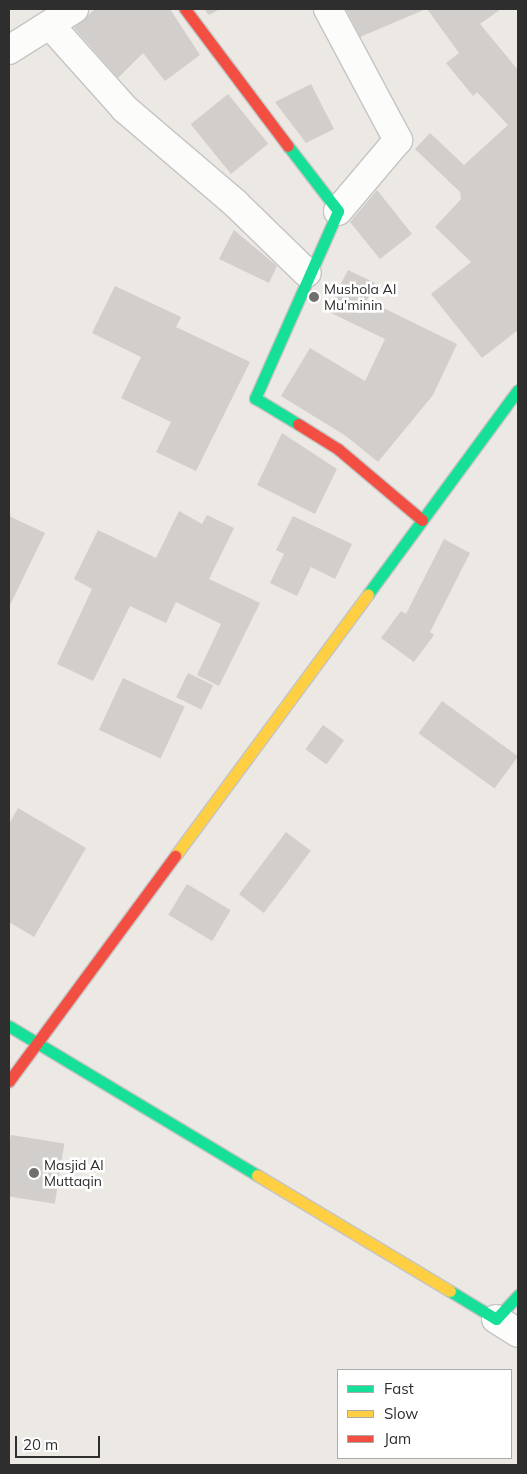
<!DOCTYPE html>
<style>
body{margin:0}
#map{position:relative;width:527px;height:1474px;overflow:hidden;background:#ece8e4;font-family:Mulish,sans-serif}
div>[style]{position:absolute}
.building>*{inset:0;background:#d1cecb;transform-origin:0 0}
.roads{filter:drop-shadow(1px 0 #c5c4c5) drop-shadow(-1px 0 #c5c4c5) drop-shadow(0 1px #c5c4c5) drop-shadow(0 -1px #c5c4c5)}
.street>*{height:28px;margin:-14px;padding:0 14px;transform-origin:14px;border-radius:14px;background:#fcfcfb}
.fast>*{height:11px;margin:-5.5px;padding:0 5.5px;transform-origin:5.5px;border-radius:5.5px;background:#16e098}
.slow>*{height:11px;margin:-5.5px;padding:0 5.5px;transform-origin:5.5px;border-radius:5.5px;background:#ffcf43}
.jam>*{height:11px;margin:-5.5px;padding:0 5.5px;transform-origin:5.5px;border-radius:5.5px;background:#f24e42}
.dots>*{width:14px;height:14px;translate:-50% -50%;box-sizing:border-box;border:2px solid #fff;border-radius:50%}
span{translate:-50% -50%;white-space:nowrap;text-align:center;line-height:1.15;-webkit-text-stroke:5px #fff;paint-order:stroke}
.poi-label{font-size:14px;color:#2e2e2e}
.left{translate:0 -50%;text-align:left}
.frame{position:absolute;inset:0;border:10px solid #2e2e2e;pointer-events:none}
.legend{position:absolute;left:337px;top:1369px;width:175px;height:90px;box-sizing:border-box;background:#fff;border:1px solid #ababab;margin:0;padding:6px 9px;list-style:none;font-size:15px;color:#2e2e2e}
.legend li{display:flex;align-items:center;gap:10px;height:25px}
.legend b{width:25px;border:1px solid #ababab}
.scale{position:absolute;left:15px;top:1436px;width:85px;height:22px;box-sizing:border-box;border:2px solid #2e2e2e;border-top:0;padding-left:6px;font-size:15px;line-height:18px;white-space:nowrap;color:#2e2e2e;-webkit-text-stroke:4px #fff;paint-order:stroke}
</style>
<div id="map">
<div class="building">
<i style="clip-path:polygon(95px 9px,170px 9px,200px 55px,165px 81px,143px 53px,118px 78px,74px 28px)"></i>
<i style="clip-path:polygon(204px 9px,220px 9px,209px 15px)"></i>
<i style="clip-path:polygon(346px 9px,426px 9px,360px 37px)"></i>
<i style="clip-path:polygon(427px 9px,501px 9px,480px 24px,518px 70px,518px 330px,482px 358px,431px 294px,471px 262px,435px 227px,461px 199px,460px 192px,415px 149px,430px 133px,464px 165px,508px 125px,477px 92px,473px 96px,446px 63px,459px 53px)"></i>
<i style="clip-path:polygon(311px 84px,334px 129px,306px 143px,275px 102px)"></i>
<i style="left:228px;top:94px;width:64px;height:48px;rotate:51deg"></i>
<i style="clip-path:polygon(377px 190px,412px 234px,380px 259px,350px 222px)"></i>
<i style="clip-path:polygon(234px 230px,277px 266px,269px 283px,219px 259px)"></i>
<i style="clip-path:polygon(348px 270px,375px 283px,367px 300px,457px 344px,433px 395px,378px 462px,346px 436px,281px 396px,310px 348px,365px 381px,385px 339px,327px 311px)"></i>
<i style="clip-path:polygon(115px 286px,181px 317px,176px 327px,250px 362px,196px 471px,156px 452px,171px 422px,121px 398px,141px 357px,92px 333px)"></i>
<i style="clip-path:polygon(282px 433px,337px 469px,315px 514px,257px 485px)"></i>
<i style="clip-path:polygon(179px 511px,202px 524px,207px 515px,234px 528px,209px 579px,260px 603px,219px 686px,197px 675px,221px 624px,176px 602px,166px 623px,130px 606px,93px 681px,57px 664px,92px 589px,74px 579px,98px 530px,156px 558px)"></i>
<i style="clip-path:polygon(9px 516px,45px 533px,9px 607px)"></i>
<i style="clip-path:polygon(293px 516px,352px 544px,335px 579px,311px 567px,297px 596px,270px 583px,284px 554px,276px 550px)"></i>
<i style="clip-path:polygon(444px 539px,470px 553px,430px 632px,434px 635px,414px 662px,381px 638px,401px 611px,406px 614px)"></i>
<i style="left:188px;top:673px;width:28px;height:27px;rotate:26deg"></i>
<i style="left:123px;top:678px;width:68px;height:57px;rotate:25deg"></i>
<i style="left:442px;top:701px;width:94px;height:40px;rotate:36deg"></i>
<i style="left:323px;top:725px;width:26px;height:30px;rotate:36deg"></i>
<i style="clip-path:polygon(18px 808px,86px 848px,34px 937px,9px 922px,9px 824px)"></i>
<i style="left:286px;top:832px;width:31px;height:78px;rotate:37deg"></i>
<i style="left:187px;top:884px;width:51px;height:36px;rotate:31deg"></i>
<i style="left:11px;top:1135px;width:54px;height:61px;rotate:9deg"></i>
</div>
<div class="roads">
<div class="street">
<i style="left:328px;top:9px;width:149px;rotate:61.9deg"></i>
<i style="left:398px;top:140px;width:93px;rotate:130.2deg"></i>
<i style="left:50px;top:25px;width:113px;rotate:48.2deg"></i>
<i style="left:125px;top:109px;width:145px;rotate:40.5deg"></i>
<i style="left:235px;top:203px;width:100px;rotate:44.2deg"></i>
<i style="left:9px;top:50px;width:77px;rotate:-32.2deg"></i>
<i style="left:496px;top:1319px;width:26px;rotate:32deg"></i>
</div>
<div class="fast">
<i style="left:288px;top:146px;width:82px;rotate:52.4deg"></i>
<i style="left:338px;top:211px;width:205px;rotate:113.9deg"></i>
<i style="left:255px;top:398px;width:50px;rotate:31.2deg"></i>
<i style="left:368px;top:594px;width:253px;rotate:-53.7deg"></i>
<i style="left:9px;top:1026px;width:289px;rotate:31deg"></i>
<i style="left:450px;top:1291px;width:54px;rotate:31.3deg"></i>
<i style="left:496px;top:1319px;width:33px;rotate:-47deg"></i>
</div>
<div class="slow">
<i style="left:175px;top:856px;width:325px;rotate:-53.6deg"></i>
<i style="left:257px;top:1175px;width:225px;rotate:31deg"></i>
</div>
<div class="jam">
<i style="left:185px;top:9px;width:171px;rotate:53.1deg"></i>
<i style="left:298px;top:424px;width:47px;rotate:32deg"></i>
<i style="left:338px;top:449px;width:110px;rotate:40.2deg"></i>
<i style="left:9px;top:1081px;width:280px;rotate:-53.6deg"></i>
</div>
</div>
<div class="dots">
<i style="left:314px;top:297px;background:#706f6e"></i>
<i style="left:34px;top:1173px;background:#706f6e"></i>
</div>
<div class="poi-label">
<span class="left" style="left:324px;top:297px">Mushola Al<br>Mu'minin</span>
<span class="left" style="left:44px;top:1173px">Masjid Al<br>Muttaqin</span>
</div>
<div class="frame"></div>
<ul class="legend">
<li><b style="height:6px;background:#16e098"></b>Fast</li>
<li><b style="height:6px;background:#ffcf43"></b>Slow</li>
<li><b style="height:6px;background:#f24e42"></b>Jam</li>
</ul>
<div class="scale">20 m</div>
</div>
